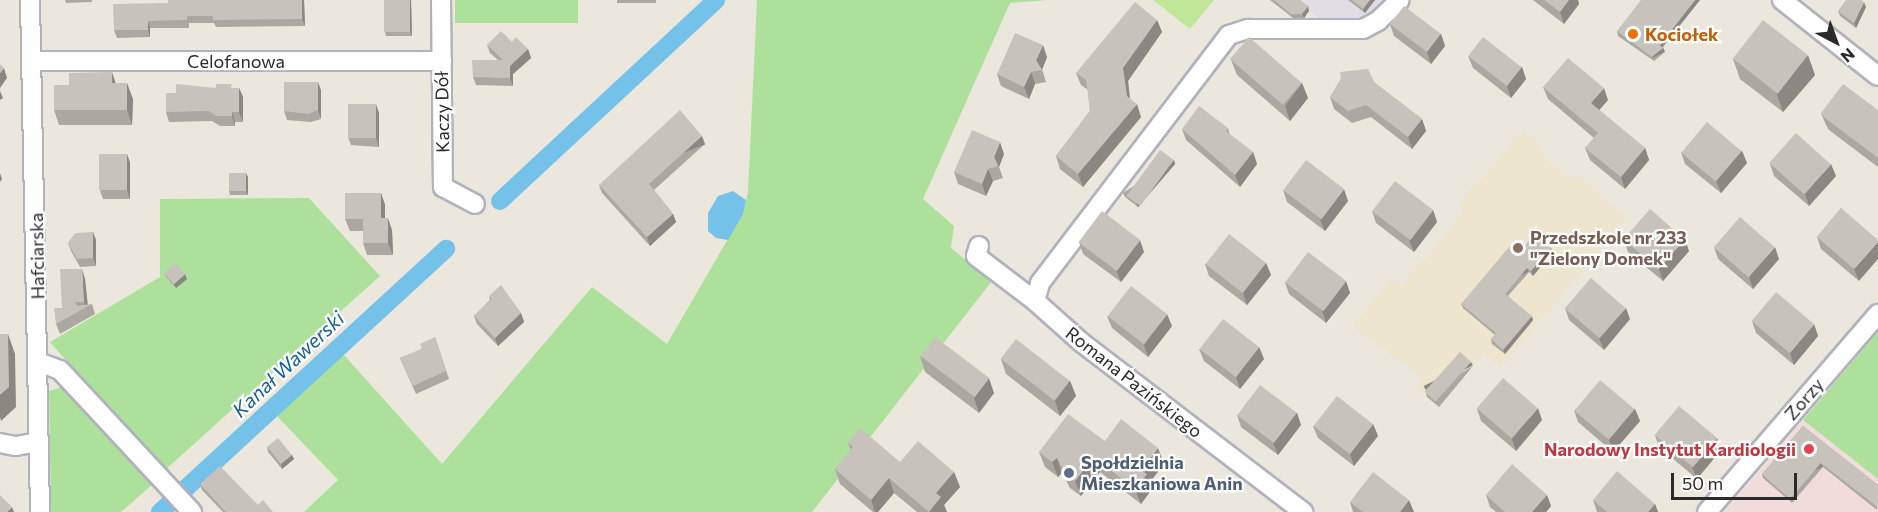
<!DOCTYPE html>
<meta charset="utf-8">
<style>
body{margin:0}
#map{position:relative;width:1878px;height:512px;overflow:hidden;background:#ece7dd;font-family:Commissioner,sans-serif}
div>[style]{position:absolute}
.industrial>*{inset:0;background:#e0dde5}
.education>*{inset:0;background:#ede5cd}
.medical>*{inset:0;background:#f2dbdb}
.green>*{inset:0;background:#ade19b;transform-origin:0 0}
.pitch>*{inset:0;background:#bfe797}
.water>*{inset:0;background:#74c1ea}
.canal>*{height:18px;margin:-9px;padding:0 9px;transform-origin:9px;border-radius:9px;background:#74c1ea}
.roads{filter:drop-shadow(2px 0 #b0b2be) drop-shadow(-2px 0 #b0b2be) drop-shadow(0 2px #b0b2be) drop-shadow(0 -2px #b0b2be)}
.street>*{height:18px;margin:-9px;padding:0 9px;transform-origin:9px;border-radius:9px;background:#fff}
.wall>*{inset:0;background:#aba8a2;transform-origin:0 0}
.shaded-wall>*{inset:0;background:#8b8884;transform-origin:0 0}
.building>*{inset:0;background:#c7c3bc;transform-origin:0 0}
.dots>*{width:16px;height:16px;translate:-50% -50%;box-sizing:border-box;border:3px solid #fff;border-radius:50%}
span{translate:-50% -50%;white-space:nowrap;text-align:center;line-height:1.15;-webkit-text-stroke:4.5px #fff;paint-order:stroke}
.food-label{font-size:18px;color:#c56008;font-weight:700}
.left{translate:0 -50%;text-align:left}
.street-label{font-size:18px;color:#2a2a2a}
.education-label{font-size:18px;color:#785e54;font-weight:700}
.health-label{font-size:18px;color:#be3a42;font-weight:700}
.right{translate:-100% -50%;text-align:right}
.service-label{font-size:18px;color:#4e5e75;font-weight:700}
.water-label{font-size:20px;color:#125f97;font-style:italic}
.north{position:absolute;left:1806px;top:12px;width:60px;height:60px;-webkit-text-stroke:4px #fff;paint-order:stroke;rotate:139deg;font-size:16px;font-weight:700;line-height:24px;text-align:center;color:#2a2a2a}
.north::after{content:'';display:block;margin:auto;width:21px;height:27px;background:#2a2a2a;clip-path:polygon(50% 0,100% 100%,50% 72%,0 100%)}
.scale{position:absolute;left:1671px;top:473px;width:126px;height:27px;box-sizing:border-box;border:3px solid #2a2a2a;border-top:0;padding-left:8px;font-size:18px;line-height:21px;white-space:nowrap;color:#2a2a2a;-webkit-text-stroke:4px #fff;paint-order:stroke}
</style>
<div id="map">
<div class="industrial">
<i style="clip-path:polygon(1296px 0,1394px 0,1366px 20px,1325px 23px)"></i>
</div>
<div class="education">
<i style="clip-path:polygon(1523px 130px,1543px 146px,1538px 151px,1570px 179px,1576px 175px,1628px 218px,1501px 367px,1484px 353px,1473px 366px,1461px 357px,1427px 397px,1416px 387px,1423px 379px,1352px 325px,1392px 278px,1401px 287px,1464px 212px,1457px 206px)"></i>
</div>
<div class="medical">
<i style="clip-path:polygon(1803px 420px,1878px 479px,1878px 512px,1725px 512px)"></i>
</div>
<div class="green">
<i style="left:455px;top:0;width:123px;height:23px"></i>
<i style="clip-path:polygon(757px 0,1048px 0,1010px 3px,923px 199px,954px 226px,951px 248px,992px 281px,812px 512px,304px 512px,338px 480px,276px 415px,344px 355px,442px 464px,592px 287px,667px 344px,743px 213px,748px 192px)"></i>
<i style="clip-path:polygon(309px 198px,380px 276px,164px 471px,50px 342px,160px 277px,160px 199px)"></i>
<i style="clip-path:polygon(1878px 332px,1878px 479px,1803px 420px)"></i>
<i style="clip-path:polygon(62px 387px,154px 483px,121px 512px,51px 512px,49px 391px)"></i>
</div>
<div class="pitch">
<i style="clip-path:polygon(1153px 0,1214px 0,1190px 29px)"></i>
</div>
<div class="water">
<i style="clip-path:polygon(733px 191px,746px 200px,743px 214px,728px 240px,716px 238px,708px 231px,708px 213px,718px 196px)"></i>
</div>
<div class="canal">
<i style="left:500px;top:201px;width:295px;rotate:-42.9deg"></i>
<i style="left:160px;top:512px;width:389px;rotate:-42.6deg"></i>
</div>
<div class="roads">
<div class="street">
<i style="left:30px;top:0;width:512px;rotate:88.88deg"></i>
<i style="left:441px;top:0;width:187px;rotate:89.4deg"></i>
<i style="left:443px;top:187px;width:36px;rotate:28deg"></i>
<i style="left:1782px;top:0;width:122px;rotate:38.4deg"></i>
<i style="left:31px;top:61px;width:411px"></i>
<i style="left:979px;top:246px;width:10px;rotate:107deg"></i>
<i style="left:976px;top:256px;width:74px;rotate:37.3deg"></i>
<i style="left:1035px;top:301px;width:62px;rotate:41.7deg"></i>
<i style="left:1081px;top:342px;width:280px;rotate:37.4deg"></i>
<i style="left:1035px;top:301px;width:19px;rotate:-74deg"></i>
<i style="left:1040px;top:283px;width:312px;rotate:-52.7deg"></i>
<i style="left:1229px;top:35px;width:20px;rotate:-18deg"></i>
<i style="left:1248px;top:29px;width:115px"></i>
<i style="left:1363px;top:29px;width:17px;rotate:-28deg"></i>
<i style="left:1378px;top:21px;width:30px;rotate:-44deg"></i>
<i style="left:38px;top:362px;width:23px;rotate:20deg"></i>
<i style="left:60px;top:370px;width:194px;rotate:47.1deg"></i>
<i style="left:0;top:443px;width:16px;rotate:11deg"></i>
<i style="left:16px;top:446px;width:22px;rotate:-10deg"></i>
<i style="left:1707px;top:512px;width:262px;rotate:-49.2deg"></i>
</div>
</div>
<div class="wall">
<i style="clip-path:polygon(65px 0,92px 0,92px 2px,66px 3px)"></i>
<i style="clip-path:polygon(168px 0,304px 0,305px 26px,216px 27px,214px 23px,189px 23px,189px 28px,150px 28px,150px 37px,117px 38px,114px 30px,168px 3px)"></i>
<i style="clip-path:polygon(411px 0,412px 36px,386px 36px,385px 32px)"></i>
<i style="left:617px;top:0;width:39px;height:3px"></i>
<i style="clip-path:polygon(1270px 0,1301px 0,1300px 1px,1309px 11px,1304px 18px,1293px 18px)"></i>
<i style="clip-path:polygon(1348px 0,1375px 0,1365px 13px)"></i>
<i style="clip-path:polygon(1533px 0,1578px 0,1579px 4px,1564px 24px)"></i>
<i style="clip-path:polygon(1700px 0,1663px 47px,1665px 52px,1654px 61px,1618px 36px,1617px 31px)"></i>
<i style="clip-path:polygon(1866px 7px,1856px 28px,1840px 16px,1838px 11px)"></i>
<i style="clip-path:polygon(1157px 20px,1162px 32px,1128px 81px,1130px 99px,1141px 117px,1083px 187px,1060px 169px,1056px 156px,1090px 111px,1088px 90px,1081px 85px,1076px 73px)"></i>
<i style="clip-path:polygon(1390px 24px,1441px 34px,1445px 46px,1431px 64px,1394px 36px)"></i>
<i style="clip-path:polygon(512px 42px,528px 49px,531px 58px,513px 74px,513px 86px,476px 85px,473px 77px,498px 60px,490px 53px,487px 45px)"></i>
<i style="clip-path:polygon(1468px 56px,1522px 67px,1526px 79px,1511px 98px,1473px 68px)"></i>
<i style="clip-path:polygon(1047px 57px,1042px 69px,1046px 82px,1035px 84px,1029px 99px,1001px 86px,997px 74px)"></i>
<i style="clip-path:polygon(1733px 59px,1815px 75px,1783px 112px,1740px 79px)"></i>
<i style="clip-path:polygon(1231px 60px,1302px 83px,1308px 98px,1290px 121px,1237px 75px)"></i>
<i style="clip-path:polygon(1375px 83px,1422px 119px,1426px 131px,1412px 149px,1371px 117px,1352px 123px,1334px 109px,1330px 97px)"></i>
<i style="clip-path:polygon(1543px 87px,1608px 100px,1599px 110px,1645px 148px,1649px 160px,1625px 189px,1590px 160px,1585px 148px,1594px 138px,1548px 99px)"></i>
<i style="clip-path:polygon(216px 88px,239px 88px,243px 97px,243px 122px,235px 122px,235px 126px,220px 126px,212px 121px,169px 122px,166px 112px,176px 93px)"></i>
<i style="clip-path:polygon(321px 90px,321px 119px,311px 122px,287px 120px,284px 111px)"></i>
<i style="clip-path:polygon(133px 99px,132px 125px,59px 125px,54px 110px)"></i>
<i style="clip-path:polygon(1878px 110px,1878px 167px,1829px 130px,1826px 125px,1821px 113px)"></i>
<i style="clip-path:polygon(379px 113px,379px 147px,351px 145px,348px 137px)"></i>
<i style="clip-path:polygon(1228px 128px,1230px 135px,1253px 152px,1257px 164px,1240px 187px,1186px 140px,1182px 129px)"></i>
<i style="clip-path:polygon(705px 144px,654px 190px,673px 214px,676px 222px,650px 246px,602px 193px,599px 185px)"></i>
<i style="clip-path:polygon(1742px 151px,1747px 163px,1721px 193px,1685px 164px,1681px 152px)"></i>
<i style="clip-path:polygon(127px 154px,130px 163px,130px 199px,103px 199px,100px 191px)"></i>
<i style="clip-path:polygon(1004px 154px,999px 167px,1003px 178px,993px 181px,986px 196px,958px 184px,954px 172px)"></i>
<i style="clip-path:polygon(1174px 160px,1175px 164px,1138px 207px,1125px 197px,1123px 193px)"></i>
<i style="clip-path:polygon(1770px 164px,1836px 176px,1809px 206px,1774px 176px)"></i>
<i style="clip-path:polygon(248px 177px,248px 195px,230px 195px,229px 191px)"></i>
<i style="clip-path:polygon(1283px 190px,1348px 201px,1325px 231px,1287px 202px)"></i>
<i style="clip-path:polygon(381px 193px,385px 205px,385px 218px,392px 230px,393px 255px,367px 255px,363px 243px,363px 231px,350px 231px,345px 219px)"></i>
<i style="clip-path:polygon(1841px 208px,1859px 281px,1821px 249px,1817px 237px)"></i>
<i style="clip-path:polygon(1433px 210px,1437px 222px,1414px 252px,1376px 223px,1372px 211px)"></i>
<i style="clip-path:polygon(93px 232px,96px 240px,96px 266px,80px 267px,71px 251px,68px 243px)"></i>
<i style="clip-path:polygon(1624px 240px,1689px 251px,1663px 281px,1628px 252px)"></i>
<i style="clip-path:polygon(1079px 242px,1144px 252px,1121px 282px,1083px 254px)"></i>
<i style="clip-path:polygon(1714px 247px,1779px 259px,1753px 289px,1718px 259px)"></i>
<i style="clip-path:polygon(1522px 249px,1553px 252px,1533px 276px,1529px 272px,1508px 296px,1533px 320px,1505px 354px,1492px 344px,1491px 339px,1495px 335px,1463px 308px,1461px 304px)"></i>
<i style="clip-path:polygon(1266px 263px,1271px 275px,1247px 305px,1209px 276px,1205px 264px)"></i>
<i style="clip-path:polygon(164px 273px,187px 279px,176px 288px,166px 277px)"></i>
<i style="clip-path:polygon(85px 279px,87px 305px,92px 304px,95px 314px,60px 334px,56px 324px,62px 308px)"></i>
<i style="clip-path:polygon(1346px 281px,1350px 293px,1326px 323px,1289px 294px,1285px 282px)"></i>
<i style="clip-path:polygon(489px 296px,521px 313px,524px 322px,498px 346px,477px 324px,474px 316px,490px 300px)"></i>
<i style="clip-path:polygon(1565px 308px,1630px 319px,1604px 350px,1569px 320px)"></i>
<i style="clip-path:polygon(1107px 316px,1172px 326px,1148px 357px,1112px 328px)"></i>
<i style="clip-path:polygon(1752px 321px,1814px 324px,1818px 336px,1794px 365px,1756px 333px)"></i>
<i style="clip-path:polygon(435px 337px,449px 379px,416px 394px,400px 358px,422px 349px)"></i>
<i style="clip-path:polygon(1259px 347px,1264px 359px,1240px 389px,1204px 361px,1199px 349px)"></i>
<i style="clip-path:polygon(920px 356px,994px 393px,979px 413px,925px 372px)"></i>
<i style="clip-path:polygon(1001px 359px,1070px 381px,1076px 396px,1060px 416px,1006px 374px)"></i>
<i style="clip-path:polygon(1473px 366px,1439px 407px,1427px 397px,1426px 393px)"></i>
<i style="clip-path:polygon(1477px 409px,1542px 420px,1516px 451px,1481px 421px)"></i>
<i style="clip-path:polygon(1635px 409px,1640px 421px,1613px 452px,1578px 422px,1574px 410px)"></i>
<i style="clip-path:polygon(1297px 413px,1301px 425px,1278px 455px,1241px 427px,1237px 415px)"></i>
<i style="clip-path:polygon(1373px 424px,1378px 436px,1354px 466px,1318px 438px,1313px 426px)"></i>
<i style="clip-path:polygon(1803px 426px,1878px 485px,1877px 510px,1823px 467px,1792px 503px,1763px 478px,1762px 474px)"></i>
<i style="clip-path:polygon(1655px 435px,1721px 450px,1697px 479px,1659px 447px)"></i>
<i style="clip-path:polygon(1105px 441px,1164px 464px,1150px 482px,1152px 489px,1141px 504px,1100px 472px,1081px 496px,1070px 488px,1062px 473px,1058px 477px,1045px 467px,1039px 452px)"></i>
<i style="clip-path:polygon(848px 443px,900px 462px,954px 472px,960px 487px,944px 505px,947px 512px,917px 512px,894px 493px,878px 512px,873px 512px,840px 484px,835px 469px,851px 450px)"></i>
<i style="clip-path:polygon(267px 447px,292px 455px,294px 459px,282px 469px,268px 452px)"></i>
<i style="clip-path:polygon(200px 484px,258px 505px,273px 512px,223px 512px,202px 490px)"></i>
<i style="clip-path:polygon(1486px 495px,1547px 495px,1551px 506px,1546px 512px,1496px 512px,1490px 507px)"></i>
<i style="clip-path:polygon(1593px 500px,1655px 504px,1658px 512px,1597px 512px)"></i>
<i style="clip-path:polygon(1350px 502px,1414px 512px,1353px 512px)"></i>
</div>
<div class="shaded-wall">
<i style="clip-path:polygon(302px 0,304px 0,305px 26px,302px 19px)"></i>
<i style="clip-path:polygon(410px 0,411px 0,412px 36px,410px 31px)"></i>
<i style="clip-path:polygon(1370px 0,1375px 0,1365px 13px,1363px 9px)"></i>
<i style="clip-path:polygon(1569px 0,1578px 0,1579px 4px,1564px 24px,1560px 12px)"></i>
<i style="clip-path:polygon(1695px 0,1700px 0,1661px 49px,1660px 45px)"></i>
<i style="clip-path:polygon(1864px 2px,1866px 7px,1856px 28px,1854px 23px)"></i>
<i style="clip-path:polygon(1308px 6px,1309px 11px,1304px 18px,1302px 14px)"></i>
<i style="clip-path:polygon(1157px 20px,1162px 32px,1128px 81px,1131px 109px,1127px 96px,1123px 68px)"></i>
<i style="clip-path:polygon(148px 21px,150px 28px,150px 37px,148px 30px)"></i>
<i style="clip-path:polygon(1441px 34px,1445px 46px,1431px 64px,1427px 52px)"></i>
<i style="clip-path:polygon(1043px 45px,1047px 57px,1042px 70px,1036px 60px)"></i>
<i style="left:1663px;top:48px;width:4px;height:14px;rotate:63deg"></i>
<i style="clip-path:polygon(528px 49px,531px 58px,513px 74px,513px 86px,510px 78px,510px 66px)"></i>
<i style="clip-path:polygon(1808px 55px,1815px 75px,1783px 112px,1776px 92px)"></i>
<i style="clip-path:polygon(1522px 67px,1526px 79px,1511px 98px,1507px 86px)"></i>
<i style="clip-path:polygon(4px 68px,7px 78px,0 88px,0 73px)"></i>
<i style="clip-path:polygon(112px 72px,117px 87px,112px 83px)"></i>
<i style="clip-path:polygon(1031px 72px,1035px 84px,1029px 99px,1024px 87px)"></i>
<i style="clip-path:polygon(318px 82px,321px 90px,321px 119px,318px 110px)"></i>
<i style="clip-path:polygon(127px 83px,133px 99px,132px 125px,127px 110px)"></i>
<i style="clip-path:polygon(1302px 83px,1308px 98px,1290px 121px,1285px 106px)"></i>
<i style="clip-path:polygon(239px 88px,243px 97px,243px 122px,239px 112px)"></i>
<i style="clip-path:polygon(1604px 88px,1608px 100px,1595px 115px,1591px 103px)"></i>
<i style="clip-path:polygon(0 91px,3px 98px,0 100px)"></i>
<i style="clip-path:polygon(376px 104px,379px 113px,379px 147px,376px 138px)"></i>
<i style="clip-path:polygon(1137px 104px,1141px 117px,1083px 187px,1078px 174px)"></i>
<i style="clip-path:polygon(232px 112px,235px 122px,235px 126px,232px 116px)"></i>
<i style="clip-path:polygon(1422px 119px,1426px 131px,1412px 149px,1408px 137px)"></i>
<i style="left:702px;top:136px;width:9px;height:72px;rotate:69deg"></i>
<i style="clip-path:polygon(1000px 142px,1004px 154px,999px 167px,994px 157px)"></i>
<i style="clip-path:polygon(1645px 148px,1649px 160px,1625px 189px,1621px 177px)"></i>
<i style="clip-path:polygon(1742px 151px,1747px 163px,1721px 193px,1716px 181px)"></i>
<i style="clip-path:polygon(1253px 152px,1257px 164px,1240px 187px,1235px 175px)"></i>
<i style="clip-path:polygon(127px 154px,130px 163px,130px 199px,127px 190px)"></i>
<i style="clip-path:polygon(1174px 160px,1175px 164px,1138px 207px,1136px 203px)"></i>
<i style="clip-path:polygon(1831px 164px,1836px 176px,1809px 206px,1805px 194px)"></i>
<i style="clip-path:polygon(988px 169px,993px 181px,986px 196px,982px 184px)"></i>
<i style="clip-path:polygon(0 173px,2px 179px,0 182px)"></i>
<i style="clip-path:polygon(246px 173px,248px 177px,248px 195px,246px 191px)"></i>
<i style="clip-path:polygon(1344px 189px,1348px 201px,1325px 231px,1320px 220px)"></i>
<i style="clip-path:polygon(381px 193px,385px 205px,385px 230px,381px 218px)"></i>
<i style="clip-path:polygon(1433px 210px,1437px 222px,1414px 252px,1409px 240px)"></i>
<i style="clip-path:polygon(673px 214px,676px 222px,650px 246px,647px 237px)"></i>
<i style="clip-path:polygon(388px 218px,392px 230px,393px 255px,388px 243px)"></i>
<i style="clip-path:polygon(93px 232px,96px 240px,96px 266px,93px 258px)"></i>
<i style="clip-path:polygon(1685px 239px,1689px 251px,1663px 281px,1659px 269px)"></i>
<i style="clip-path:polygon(1140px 240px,1144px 252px,1121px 282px,1116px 270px)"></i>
<i style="clip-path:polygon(1878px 242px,1878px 259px,1859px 281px,1854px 269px)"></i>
<i style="clip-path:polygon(1775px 247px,1779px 259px,1753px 289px,1749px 277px)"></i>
<i style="clip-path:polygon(1551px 248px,1553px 252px,1533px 276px,1531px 271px)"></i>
<i style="clip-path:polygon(1266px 263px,1271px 275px,1247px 305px,1243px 293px)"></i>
<i style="left:1527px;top:268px;width:4px;height:34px;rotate:63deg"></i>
<i style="clip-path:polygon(82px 269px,85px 279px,88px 306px,86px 307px,84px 302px)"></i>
<i style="clip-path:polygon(185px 274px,187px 279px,176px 288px,174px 284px)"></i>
<i style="clip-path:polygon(1346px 281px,1350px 293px,1326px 323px,1322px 311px)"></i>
<i style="clip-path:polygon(1626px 308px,1630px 319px,1604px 350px,1599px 338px)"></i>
<i style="clip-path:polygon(521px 313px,524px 322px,498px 346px,495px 338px)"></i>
<i style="clip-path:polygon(1167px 314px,1172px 326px,1148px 357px,1144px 345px)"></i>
<i style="clip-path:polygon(1532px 316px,1533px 320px,1505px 354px,1503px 350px)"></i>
<i style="clip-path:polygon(1814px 324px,1818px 336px,1794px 365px,1790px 353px)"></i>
<i style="clip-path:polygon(8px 334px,15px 354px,16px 407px,1px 421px,0 417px,0 395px)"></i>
<i style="clip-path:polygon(1259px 347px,1264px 359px,1240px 389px,1236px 377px)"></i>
<i style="left:1471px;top:362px;width:4px;height:53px;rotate:63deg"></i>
<i style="clip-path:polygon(989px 378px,994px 393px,979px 413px,974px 398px)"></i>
<i style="clip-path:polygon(1070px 381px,1076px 396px,1060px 416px,1055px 401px)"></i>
<i style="clip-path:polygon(1538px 408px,1542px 420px,1516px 451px,1512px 439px)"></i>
<i style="clip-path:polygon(1635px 409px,1640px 421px,1613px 452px,1609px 440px)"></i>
<i style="clip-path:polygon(1297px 413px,1301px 425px,1278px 455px,1273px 443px)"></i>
<i style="clip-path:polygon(1373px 424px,1378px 436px,1354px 466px,1350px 454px)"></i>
<i style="clip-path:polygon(1717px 438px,1721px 450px,1697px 479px,1692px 467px)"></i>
<i style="clip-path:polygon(1158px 448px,1164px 464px,1150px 482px,1152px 489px,1141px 504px,1135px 489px,1141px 470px)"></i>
<i style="clip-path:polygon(292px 455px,294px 459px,282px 469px,281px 464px)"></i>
<i style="clip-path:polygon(1094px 457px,1100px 472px,1081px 496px,1075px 481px)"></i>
<i style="clip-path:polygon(1057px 458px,1062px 473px,1058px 477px,1052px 462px)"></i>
<i style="left:1821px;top:463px;width:4px;height:48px;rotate:63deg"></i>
<i style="clip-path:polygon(954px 472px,960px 487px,944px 505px,947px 512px,929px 512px,936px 493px)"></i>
<i style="clip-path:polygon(889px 478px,894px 493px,878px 512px,875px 512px,871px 500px)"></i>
<i style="clip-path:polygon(1547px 495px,1551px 506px,1546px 512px,1532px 512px)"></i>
<i style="clip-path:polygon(1409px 500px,1414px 512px,1400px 512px)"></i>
<i style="clip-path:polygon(1655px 504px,1658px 512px,1648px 512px)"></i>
<i style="clip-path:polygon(12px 507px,14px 512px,7px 512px)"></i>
</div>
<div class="building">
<i style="clip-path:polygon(168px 0,302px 0,302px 19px,213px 20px,213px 16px,187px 16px,187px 20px,148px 21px,148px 30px,114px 30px,113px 4px,168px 3px)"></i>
<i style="left:384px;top:0;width:26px;height:32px"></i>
<i style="clip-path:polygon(1274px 0,1300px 0,1308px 6px,1302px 14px,1291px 14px)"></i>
<i style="clip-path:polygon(1352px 0,1370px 0,1363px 9px)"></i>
<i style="clip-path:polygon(1544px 0,1569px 0,1560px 12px)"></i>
<i style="clip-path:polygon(1641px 0,1695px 0,1660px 45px,1663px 48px,1652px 57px,1617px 31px)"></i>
<i style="clip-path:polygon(1846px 0,1861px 0,1864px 2px,1854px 23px,1838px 11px)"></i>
<i style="clip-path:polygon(1135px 2px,1157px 20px,1123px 68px,1127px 96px,1137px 104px,1078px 174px,1056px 156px,1090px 111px,1086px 80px,1076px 73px)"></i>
<i style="left:1404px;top:6px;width:46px;height:23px;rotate:37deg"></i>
<i style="left:1763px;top:20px;width:57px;height:49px;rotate:38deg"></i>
<i style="clip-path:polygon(501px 31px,512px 42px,516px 37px,528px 49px,510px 66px,510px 78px,473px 77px,472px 60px,503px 60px,487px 45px)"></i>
<i style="clip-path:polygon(1015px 33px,1043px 45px,1036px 60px,1042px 70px,1031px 72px,1024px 87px,997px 74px)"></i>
<i style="left:1249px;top:37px;width:70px;height:29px;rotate:41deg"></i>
<i style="left:1483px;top:37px;width:49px;height:24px;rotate:38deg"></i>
<i style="clip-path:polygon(1568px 58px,1604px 88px,1591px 103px,1645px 148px,1621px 177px,1585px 148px,1598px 133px,1543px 87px)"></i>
<i style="clip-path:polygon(0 64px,4px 68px,0 73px)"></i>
<i style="clip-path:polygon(1368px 69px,1375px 83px,1422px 119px,1408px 137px,1366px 105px,1348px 111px,1330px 97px,1341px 78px,1340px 72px)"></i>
<i style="clip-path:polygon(112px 72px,112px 83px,127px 83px,127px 110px,54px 110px,54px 85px,69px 85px,69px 73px)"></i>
<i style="clip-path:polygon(284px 82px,318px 82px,318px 110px,308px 114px,284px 111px)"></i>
<i style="clip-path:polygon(176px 84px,216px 88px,216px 84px,232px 84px,231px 88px,239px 88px,239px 112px,232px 112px,232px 116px,216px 116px,209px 111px,166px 112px,166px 93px,176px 93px)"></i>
<i style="clip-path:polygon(1843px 84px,1878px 110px,1878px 158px,1825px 118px,1821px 113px)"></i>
<i style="left:376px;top:104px;width:34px;height:28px;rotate:90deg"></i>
<i style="clip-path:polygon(1199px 106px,1228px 128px,1226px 131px,1253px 152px,1235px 175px,1182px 129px)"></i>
<i style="clip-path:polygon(680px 110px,702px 136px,649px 184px,673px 214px,647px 237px,599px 185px)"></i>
<i style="left:1707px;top:122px;width:45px;height:40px;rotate:40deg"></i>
<i style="clip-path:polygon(972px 130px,1000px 142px,994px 157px,998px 166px,988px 169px,982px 184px,954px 172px)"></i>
<i style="left:1796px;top:133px;width:47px;height:40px;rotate:42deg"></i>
<i style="left:1160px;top:150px;width:17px;height:57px;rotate:36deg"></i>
<i style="left:127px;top:154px;width:36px;height:28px;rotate:90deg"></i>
<i style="left:1306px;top:160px;width:48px;height:38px;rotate:37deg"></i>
<i style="left:229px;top:173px;width:17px;height:18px"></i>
<i style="left:1395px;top:181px;width:48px;height:38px;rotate:37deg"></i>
<i style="clip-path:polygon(345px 193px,381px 193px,381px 218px,388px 218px,388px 243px,363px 243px,363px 219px,345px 219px)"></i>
<i style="clip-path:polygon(1841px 208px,1878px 240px,1878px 242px,1854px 269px,1817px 237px)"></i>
<i style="left:1650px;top:209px;width:46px;height:40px;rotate:41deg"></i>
<i style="left:1102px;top:211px;width:48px;height:39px;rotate:37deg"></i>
<i style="left:1740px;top:217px;width:46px;height:40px;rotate:41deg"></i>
<i style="clip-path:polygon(93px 232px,93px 258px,77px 259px,68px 243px,75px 233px)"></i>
<i style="clip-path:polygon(1535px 233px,1551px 248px,1531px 271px,1527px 268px,1505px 294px,1532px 316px,1503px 350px,1491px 339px,1496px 333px,1461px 304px,1514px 241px,1522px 249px)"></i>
<i style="left:1229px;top:234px;width:47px;height:38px;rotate:38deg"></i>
<i style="left:1308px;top:252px;width:48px;height:38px;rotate:37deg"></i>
<i style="left:175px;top:263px;width:15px;height:15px;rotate:48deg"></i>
<i style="clip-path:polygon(60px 269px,82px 269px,84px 302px,75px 302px,77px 306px,92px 304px,56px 324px,54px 308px,62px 308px)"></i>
<i style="left:1591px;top:278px;width:46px;height:40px;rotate:41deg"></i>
<i style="clip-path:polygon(501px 285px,521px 313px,495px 338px,474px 316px,492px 299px,489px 296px)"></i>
<i style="left:1131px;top:286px;width:46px;height:38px;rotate:38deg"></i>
<i style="left:1776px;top:292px;width:50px;height:38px;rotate:40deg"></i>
<i style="left:1223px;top:319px;width:46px;height:38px;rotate:38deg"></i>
<i style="clip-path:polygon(0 334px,8px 334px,9px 387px,0 395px)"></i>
<i style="clip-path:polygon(435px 337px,446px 371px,413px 386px,400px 358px,422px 349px,420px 344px)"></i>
<i style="left:935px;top:337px;width:68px;height:24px;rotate:37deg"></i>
<i style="left:1016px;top:339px;width:68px;height:25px;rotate:38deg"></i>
<i style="left:1460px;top:352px;width:15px;height:53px;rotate:42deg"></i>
<i style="left:1503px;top:378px;width:46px;height:40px;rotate:41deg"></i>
<i style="left:1600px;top:380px;width:45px;height:40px;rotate:40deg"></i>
<i style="left:1260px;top:385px;width:46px;height:38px;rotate:37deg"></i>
<i style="left:1337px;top:396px;width:46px;height:38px;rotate:38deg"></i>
<i style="left:1679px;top:406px;width:50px;height:38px;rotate:40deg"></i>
<i style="clip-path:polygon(1068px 414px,1105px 441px,1121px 419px,1158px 448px,1141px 470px,1147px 474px,1135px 489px,1094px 457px,1075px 481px,1065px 473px,1057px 458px,1052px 462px,1039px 452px)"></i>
<i style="clip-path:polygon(1803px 426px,1878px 485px,1878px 503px,1876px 506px,1821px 463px,1790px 499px,1762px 474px)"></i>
<i style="clip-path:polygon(860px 428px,900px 462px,918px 441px,954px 472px,936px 493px,941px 497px,929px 512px,889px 478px,871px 500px,835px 469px,853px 447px,848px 443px)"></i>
<i style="left:278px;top:438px;width:22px;height:14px;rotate:51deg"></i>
<i style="clip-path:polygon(1512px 464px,1547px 495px,1532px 512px,1505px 512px,1486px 495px)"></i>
<i style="clip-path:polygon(220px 466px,258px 505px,263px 500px,273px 512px,226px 512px,200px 484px)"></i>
<i style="clip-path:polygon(1617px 471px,1655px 504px,1648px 512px,1607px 512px,1593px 500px)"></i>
<i style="clip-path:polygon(1373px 472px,1409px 500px,1400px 512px,1363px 512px,1350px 502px)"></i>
<i style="clip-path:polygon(0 495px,12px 507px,7px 512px,0 512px)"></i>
</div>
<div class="dots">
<i style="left:1633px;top:34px;background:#e8710a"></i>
<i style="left:1518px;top:248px;background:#8d6e63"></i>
<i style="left:1809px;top:449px;background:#e0444e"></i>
<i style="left:1069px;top:473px;background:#5c6f8a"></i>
</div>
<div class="food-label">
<span class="left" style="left:1645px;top:34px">Kociołek</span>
</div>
<div class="street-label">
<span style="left:236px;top:61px">Celofanowa</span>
<span style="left:442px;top:112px;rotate:-91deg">Kaczy Dół</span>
<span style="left:37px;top:256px;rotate:-91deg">Hafciarska</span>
<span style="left:1134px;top:382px;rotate:38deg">Romana Pazińskiego</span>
<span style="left:1804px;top:399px;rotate:-49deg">Zorzy</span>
</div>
<div class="education-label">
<span class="left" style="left:1530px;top:248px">Przedszkole nr 233<br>"Zielony Domek"</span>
</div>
<div class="health-label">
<span class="right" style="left:1796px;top:449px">Narodowy Instytut Kardiologii</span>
</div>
<div class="service-label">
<span class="left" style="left:1081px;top:473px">Społdzielnia<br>Mieszkaniowa Anin</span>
</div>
<div class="water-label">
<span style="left:288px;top:364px;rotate:-43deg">Kanał Wawerski</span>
</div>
<div class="north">N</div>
<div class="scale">50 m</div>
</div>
